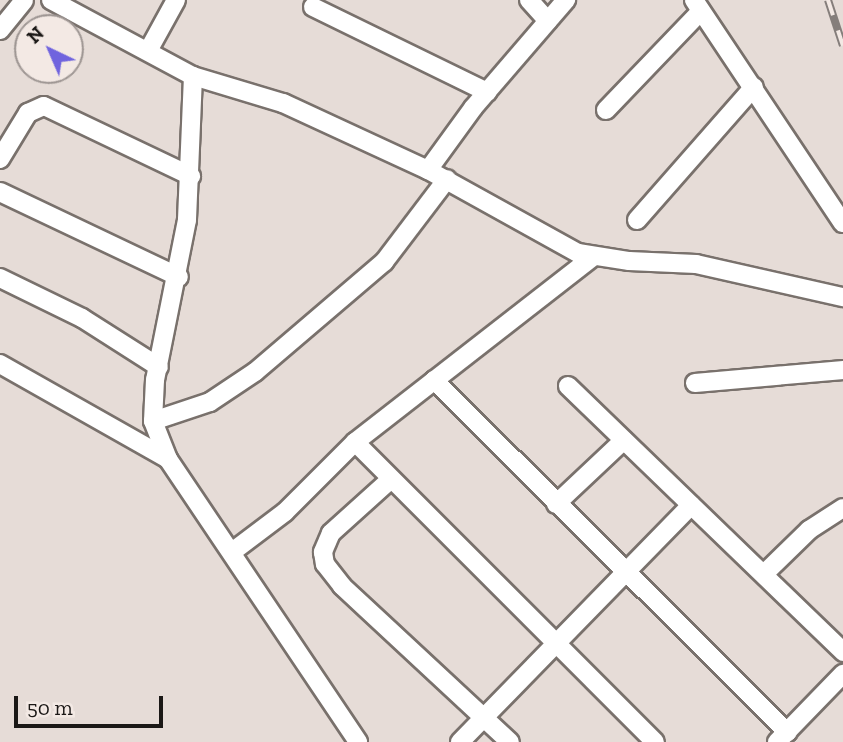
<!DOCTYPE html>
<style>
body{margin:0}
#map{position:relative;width:843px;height:742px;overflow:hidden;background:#e6dcd7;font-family:"Zilla Slab",serif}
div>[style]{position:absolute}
.roads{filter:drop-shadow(2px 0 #79716c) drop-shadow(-2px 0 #79716c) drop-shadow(0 2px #79716c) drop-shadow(0 -2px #79716c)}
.minor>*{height:18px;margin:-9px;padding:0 9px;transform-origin:9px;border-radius:9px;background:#fff}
.rail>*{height:8px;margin-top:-4px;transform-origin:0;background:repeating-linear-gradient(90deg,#f3e9e4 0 16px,#857e7b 0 32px);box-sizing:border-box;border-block:2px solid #857e7b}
span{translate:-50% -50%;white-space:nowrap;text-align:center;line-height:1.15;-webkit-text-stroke:7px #f3e9e4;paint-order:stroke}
.north{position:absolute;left:14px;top:14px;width:70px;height:70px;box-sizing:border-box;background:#f3e9e4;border:2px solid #9d9592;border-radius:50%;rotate:316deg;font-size:19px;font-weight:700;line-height:28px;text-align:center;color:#1b1816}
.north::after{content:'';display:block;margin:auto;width:24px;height:32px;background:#7064de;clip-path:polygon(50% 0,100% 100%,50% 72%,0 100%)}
.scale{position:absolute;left:14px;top:696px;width:149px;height:32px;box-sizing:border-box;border:4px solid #1b1816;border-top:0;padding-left:9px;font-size:21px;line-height:24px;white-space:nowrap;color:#1b1816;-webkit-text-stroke:5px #f3e9e4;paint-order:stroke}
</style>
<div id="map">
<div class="roads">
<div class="minor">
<i style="left:51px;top:0;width:161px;rotate:28.2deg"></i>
<i style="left:193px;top:76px;width:94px;rotate:16.7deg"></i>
<i style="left:283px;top:103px;width:160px;rotate:24.8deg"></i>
<i style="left:428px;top:170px;width:171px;rotate:29deg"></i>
<i style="left:578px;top:253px;width:52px;rotate:8.9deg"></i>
<i style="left:629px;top:261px;width:67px;rotate:2.6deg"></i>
<i style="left:696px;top:264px;width:151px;rotate:12.7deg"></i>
<i style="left:529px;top:0;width:28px;rotate:48deg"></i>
<i style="left:694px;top:0;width:268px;rotate:56.3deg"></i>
<i style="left:313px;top:7px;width:194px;rotate:26deg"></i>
<i style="left:0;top:30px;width:38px;rotate:-51deg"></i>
<i style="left:148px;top:51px;width:58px;rotate:-61.2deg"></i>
<i style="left:193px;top:76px;width:144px;rotate:92.4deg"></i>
<i style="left:187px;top:220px;width:163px;rotate:101.3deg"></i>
<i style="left:155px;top:380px;width:41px;rotate:92.8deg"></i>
<i style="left:153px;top:421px;width:41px;rotate:68.5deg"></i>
<i style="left:168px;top:459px;width:341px;rotate:56.1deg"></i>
<i style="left:606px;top:110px;width:137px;rotate:-46.2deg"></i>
<i style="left:0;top:159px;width:54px;rotate:-58.7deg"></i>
<i style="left:28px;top:113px;width:17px;rotate:-24deg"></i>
<i style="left:44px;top:106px;width:163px;rotate:25.5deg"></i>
<i style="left:428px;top:170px;width:77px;rotate:-54deg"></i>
<i style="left:473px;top:108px;width:143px;rotate:-49.3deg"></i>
<i style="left:0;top:192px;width:198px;rotate:25.4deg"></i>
<i style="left:637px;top:220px;width:177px;rotate:-48.7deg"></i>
<i style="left:0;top:278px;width:91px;rotate:26deg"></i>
<i style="left:82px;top:318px;width:91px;rotate:32.5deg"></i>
<i style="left:0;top:364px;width:193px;rotate:29.5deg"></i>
<i style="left:434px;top:380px;width:499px;rotate:44.9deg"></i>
<i style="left:695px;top:383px;width:149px;rotate:-5deg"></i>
<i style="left:568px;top:386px;width:383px;rotate:44deg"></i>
<i style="left:153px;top:421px;width:60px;rotate:-18.4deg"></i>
<i style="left:210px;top:402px;width:54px;rotate:-33.7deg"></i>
<i style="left:255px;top:372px;width:170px;rotate:-40.5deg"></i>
<i style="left:384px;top:262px;width:104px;rotate:-52.8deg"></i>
<i style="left:355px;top:442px;width:424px;rotate:45deg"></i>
<i style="left:391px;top:479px;width:81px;rotate:138deg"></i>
<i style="left:331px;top:533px;width:21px;rotate:113deg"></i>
<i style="left:323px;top:552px;width:12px;rotate:81deg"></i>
<i style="left:325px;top:564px;width:28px;rotate:52deg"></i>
<i style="left:342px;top:586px;width:229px;rotate:42.9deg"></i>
<i style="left:556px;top:504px;width:93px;rotate:-43.3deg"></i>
<i style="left:232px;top:552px;width:66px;rotate:-37deg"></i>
<i style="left:285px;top:512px;width:99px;rotate:-45deg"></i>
<i style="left:355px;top:442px;width:301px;rotate:-37.9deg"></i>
<i style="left:765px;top:573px;width:62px;rotate:-44.3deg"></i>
<i style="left:809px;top:530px;width:40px;rotate:-32.9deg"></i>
<i style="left:460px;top:742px;width:331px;rotate:-45.7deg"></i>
<i style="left:777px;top:742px;width:95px;rotate:-45.9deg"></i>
</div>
</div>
<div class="rail">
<i style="left:828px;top:0;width:48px;rotate:71.9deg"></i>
</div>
<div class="north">N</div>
<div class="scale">50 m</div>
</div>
